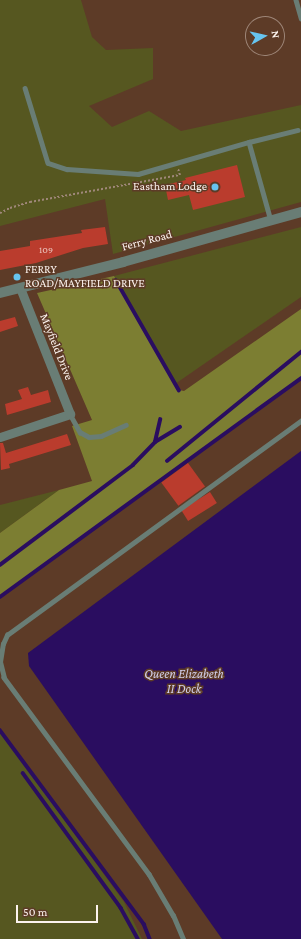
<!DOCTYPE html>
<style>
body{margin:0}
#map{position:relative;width:301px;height:939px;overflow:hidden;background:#5d3b27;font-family:"Crimson Pro",serif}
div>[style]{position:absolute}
.green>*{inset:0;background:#565720}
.forest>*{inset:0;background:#7c7e32}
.water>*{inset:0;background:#2a0d60}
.stream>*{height:3.5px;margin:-1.75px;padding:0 1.75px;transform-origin:1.75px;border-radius:1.75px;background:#2a0d60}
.building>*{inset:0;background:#ba3c2d;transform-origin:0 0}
.path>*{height:2px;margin-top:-1px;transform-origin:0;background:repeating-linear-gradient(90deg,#9f8779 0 2px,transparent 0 4px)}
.service>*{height:4.5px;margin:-2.25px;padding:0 2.25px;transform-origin:2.25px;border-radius:2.25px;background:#697d75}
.minor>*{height:9px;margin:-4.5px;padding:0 4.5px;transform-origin:4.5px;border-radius:4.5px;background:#697d75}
.tertiary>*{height:10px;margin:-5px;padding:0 5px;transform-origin:5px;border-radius:5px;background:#697d75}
.dots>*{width:11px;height:11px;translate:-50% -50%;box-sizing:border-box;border:2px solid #5d3b27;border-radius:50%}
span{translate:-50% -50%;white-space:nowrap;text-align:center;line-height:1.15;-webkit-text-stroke:3px #5d3b27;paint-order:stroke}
.number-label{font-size:10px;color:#ecc5be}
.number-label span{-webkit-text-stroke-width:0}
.poi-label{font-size:12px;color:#fcf3ee}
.right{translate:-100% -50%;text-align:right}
.left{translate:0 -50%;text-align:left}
.street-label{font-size:12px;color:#fcf3ee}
.water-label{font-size:13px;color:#d2cfeb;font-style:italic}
.north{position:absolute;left:245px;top:16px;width:40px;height:40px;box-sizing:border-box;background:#5d3b27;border:1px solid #9d8577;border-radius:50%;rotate:82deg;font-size:11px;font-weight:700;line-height:16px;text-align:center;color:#fcf3ee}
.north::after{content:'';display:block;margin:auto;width:14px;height:18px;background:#67c4ef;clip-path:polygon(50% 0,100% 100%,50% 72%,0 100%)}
.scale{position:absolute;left:16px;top:905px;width:82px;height:18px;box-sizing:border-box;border:2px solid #fcf3ee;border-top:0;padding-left:5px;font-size:12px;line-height:14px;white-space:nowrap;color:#fcf3ee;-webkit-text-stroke:3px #5d3b27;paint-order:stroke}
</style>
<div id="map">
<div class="green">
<i style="clip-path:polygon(0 0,81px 0,92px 37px,106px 50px,153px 48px,153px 79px,89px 106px,112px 127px,149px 111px,181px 131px,301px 105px,301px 202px,113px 254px,105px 199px,0 226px)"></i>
<i style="clip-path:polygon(301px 227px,301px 297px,175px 384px,114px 276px)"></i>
<i style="clip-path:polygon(59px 490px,0 533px,0 505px)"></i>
<i style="clip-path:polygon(0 731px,124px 902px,142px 939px,0 939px)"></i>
</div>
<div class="forest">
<i style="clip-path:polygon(114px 276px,179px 390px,184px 391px,301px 309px,301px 378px,0 597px,0 533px,59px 490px,92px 481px,72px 426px,92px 420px,37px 293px)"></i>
</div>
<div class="water">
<i style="clip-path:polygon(301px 451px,301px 939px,222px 939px,29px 666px,28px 653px)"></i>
</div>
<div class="stream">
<i style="left:116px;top:280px;width:127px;rotate:60.2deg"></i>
<i style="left:155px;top:442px;width:23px;rotate:-77deg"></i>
<i style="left:167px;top:461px;width:173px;rotate:-39.1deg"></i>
<i style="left:0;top:565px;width:166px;rotate:-36.9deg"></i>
<i style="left:133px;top:465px;width:32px;rotate:-46deg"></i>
<i style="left:155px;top:442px;width:29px;rotate:-31deg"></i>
<i style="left:0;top:597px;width:372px;rotate:-36deg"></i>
<i style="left:0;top:730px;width:242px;rotate:53.4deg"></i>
<i style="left:144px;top:924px;width:16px;rotate:68deg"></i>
<i style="left:23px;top:773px;width:167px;rotate:54deg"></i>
<i style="left:121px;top:908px;width:35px;rotate:61deg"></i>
</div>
<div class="building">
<i style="clip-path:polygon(237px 165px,245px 197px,193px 210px,189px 195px,168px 200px,165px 185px,186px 180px,185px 178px)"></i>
<i style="clip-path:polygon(105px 227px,108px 244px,83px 248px,36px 263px,0 270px,0 251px,30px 246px,30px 241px,82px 233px,81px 230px)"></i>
<i style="clip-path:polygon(15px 317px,18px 326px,0 332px,0 321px)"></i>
<i style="clip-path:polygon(28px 387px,31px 395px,48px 390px,51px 402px,7px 415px,5px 404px,22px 399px,18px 390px)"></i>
<i style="clip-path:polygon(67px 434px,71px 445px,9px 464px,10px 468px,1px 470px,0 443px,3px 443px,6px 453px)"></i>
<i style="left:188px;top:463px;width:29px;height:33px;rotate:54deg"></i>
<i style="left:210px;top:492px;width:13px;height:34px;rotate:58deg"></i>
</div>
<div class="path">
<i style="left:0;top:213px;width:11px;rotate:-27deg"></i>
<i style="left:10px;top:208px;width:21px;rotate:-17deg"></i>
<i style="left:30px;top:202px;width:152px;rotate:-10.2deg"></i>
<i style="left:180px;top:175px;width:6px;rotate:-108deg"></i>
</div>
<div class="service">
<i style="left:296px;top:0;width:19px;rotate:74deg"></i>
<i style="left:25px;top:88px;width:78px;rotate:73deg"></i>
<i style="left:48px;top:163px;width:20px;rotate:18deg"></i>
<i style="left:67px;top:169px;width:71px;rotate:4deg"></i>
<i style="left:138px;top:174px;width:116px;rotate:-16.1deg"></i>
<i style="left:249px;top:142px;width:82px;rotate:74.4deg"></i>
<i style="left:249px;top:142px;width:50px;rotate:-13.8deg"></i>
<i style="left:70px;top:414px;width:21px;rotate:61deg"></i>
<i style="left:80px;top:432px;width:10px;rotate:29deg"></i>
<i style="left:89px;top:437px;width:12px;rotate:-5deg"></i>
<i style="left:101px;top:436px;width:27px;rotate:-24deg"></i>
<i style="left:183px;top:939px;width:25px;rotate:-113deg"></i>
<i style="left:173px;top:916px;width:48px;rotate:-120.3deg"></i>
<i style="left:149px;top:875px;width:245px;rotate:-126.4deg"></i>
<i style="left:4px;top:678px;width:16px;rotate:-104deg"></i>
<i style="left:0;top:662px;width:18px;rotate:-81deg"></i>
<i style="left:3px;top:644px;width:10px;rotate:-66deg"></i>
<i style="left:7px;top:635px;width:364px;rotate:-36.1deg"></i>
</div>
<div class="minor">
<i style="left:0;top:437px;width:74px;rotate:-18.2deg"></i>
<i style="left:70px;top:414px;width:136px;rotate:-111.6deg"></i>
</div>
<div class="tertiary">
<i style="left:0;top:293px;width:127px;rotate:-14.1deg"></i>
<i style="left:123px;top:262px;width:185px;rotate:-15.7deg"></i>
</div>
<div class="dots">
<i style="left:215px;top:187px;background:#67c4ef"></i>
<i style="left:17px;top:277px;background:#67c4ef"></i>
</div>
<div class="number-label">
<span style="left:46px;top:250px">109</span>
</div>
<div class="poi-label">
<span class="right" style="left:207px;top:187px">Eastham Lodge</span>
<span class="left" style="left:25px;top:277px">FERRY<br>ROAD/MAYFIELD DRIVE</span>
</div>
<div class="street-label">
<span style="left:147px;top:241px;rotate:-15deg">Ferry Road</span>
<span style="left:56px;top:347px;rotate:68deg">Mayfield Drive</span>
</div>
<div class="water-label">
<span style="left:184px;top:682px">Queen Elizabeth<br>II Dock</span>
</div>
<div class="north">N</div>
<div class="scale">50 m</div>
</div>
